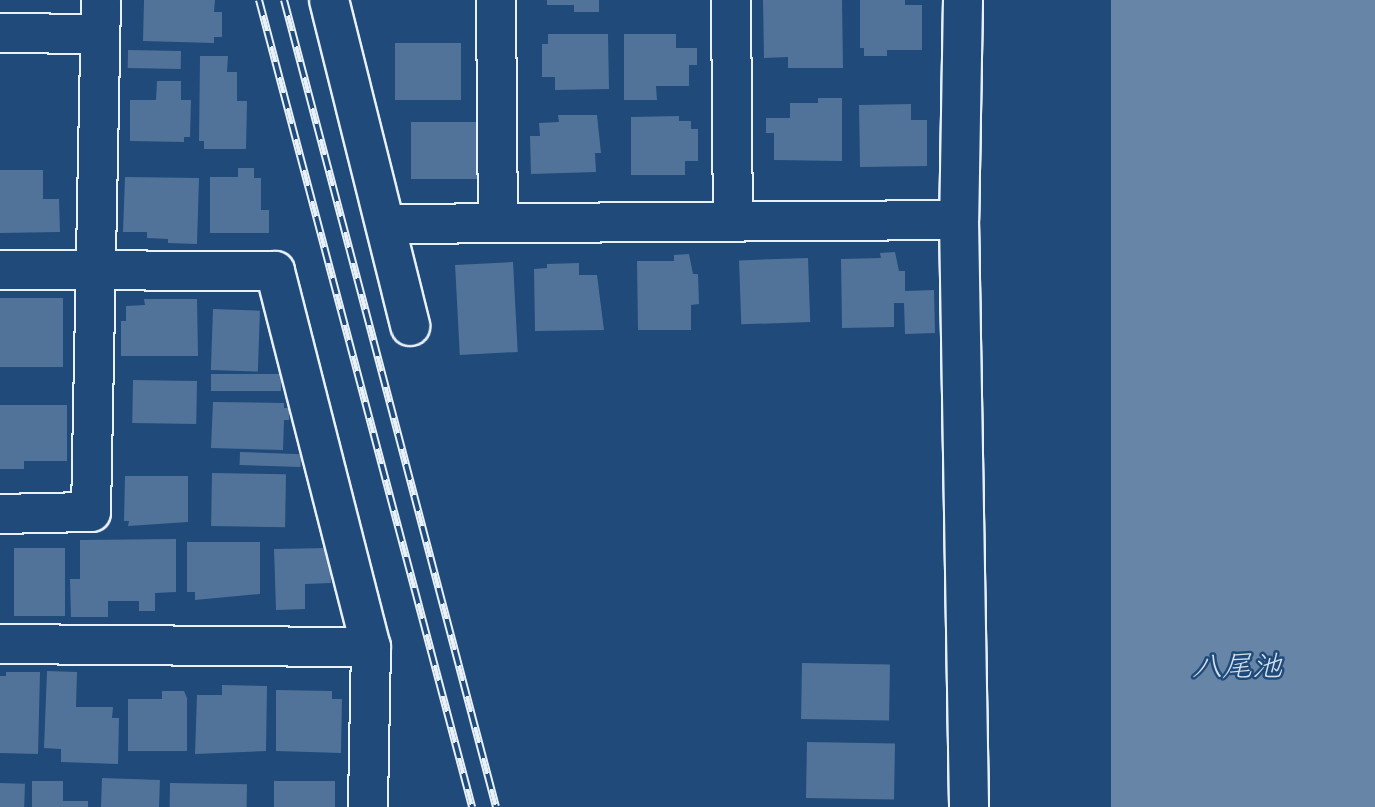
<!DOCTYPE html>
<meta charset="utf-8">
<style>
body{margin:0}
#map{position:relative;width:1375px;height:807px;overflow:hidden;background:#1f4a7a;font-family:"Indie Flower","Klee One",sans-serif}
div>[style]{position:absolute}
.water>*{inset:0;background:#6685a7;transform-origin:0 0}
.building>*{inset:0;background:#517399;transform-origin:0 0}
.roads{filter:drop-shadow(2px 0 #e8f1f8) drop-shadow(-2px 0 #e8f1f8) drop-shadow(0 2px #e8f1f8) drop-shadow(0 -2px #e8f1f8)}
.street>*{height:38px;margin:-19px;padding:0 19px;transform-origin:19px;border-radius:19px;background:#1f4a7a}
.rail>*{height:8px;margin-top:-4px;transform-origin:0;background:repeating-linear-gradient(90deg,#1f4a7a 0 16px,#e8f1f8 0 32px);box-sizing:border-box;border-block:2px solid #e8f1f8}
span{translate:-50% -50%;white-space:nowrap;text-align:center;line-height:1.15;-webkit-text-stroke:5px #1f4a7a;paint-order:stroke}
.water-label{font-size:30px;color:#d4e1ec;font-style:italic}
</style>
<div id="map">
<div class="water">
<i style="left:1111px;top:0;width:264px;height:807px"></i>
</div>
<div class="building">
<i style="clip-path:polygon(144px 0,215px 0,214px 12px,222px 12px,222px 37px,214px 37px,214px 43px,143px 41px)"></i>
<i style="clip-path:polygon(547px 0,599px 0,599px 12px,574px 12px,574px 5px,547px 5px)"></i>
<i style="clip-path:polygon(763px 0,842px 0,843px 68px,788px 68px,788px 57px,764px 58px)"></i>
<i style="clip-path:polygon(860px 0,905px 0,905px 5px,922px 5px,922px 50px,887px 50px,887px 56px,864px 56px,864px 48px,860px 48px)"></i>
<i style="clip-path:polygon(548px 34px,608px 34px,609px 89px,555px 90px,555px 77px,542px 77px,542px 44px,548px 44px)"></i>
<i style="clip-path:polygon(624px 34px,676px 34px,676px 48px,697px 48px,697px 65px,689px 65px,689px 86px,656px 86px,657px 100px,624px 100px)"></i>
<i style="left:395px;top:43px;width:66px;height:57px"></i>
<i style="left:128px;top:50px;width:53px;height:18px;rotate:1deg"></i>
<i style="clip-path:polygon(200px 56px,228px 56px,227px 72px,237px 72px,237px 101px,247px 101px,246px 149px,204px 149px,204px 141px,199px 141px)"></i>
<i style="clip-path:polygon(157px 81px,181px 81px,181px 100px,191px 100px,190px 137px,184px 137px,184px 142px,130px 141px,130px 100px,156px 100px)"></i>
<i style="clip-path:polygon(818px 98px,842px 98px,842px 161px,774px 160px,774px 133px,766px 133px,766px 118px,790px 118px,790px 103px,818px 103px)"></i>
<i style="clip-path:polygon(911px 104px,911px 120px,927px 120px,927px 166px,860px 167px,859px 105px)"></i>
<i style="clip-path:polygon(558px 115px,597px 115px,601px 153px,595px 153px,596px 172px,531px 174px,530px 136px,540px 136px,539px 123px,559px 122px)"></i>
<i style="clip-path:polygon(679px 116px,679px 121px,691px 121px,691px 129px,698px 129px,698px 161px,685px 161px,685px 175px,631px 175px,631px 117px)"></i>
<i style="left:411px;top:122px;width:66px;height:57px"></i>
<i style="clip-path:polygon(238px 168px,254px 168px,254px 178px,261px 178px,261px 210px,269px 210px,269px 233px,210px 233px,210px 177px,238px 177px)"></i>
<i style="clip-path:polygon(0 170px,43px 170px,43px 199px,59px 199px,60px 232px,0 233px)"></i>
<i style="clip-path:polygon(125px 177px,199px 178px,197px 244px,168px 243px,168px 239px,147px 238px,147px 232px,123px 232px)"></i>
<i style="clip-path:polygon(895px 252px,899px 271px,905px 271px,905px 291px,934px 290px,935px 333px,905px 334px,904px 303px,894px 303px,894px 327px,842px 328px,841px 259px,881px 258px,880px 253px)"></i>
<i style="clip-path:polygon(689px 254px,693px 274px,698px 274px,699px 304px,691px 305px,691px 330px,638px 330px,637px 261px,674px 261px,674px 255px)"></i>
<i style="left:808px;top:258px;width:64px;height:69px;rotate:88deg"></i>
<i style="left:513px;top:262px;width:90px;height:58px;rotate:87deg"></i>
<i style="clip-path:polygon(579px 263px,579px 275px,597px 275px,604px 330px,535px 331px,534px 269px,547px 268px,547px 264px)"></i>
<i style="left:0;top:298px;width:63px;height:69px"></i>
<i style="clip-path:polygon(144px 299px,197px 299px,198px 356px,121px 356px,121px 321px,126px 321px,126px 306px,145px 305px)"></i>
<i style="left:213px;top:309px;width:47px;height:61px;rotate:2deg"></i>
<i style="left:211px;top:374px;width:70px;height:17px"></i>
<i style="left:133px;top:380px;width:64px;height:43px;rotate:1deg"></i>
<i style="clip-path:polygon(213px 402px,284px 403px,284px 408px,289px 408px,289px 420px,284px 420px,283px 450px,211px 448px)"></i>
<i style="clip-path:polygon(0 405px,67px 405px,67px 461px,24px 461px,24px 469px,0 469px)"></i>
<i style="left:240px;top:452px;width:61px;height:13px;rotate:2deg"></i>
<i style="left:212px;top:473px;width:74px;height:53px;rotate:1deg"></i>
<i style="clip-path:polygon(125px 476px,188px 476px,188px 522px,128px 526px,129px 521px,124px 521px)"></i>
<i style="clip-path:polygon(176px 539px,176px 592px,155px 593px,155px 611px,139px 611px,139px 601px,108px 601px,108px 617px,71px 617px,70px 579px,80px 579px,80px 540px)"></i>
<i style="clip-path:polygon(187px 542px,260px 542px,260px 594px,195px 600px,195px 592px,187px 592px)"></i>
<i style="left:14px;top:548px;width:51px;height:68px"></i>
<i style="clip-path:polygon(329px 548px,331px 583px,305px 584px,305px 609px,276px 610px,274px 549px)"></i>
<i style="left:802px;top:663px;width:88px;height:56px;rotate:1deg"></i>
<i style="clip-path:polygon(47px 671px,77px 672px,76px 707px,113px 707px,112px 718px,119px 718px,118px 764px,61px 762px,61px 749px,44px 748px)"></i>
<i style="clip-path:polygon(6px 672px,40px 672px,38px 754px,0 753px,0 676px,6px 676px)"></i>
<i style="clip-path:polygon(222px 685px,267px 686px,266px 751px,195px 754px,197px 695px,222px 695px)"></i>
<i style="clip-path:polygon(276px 690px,332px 691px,332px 699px,342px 699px,341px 753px,276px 751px)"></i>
<i style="clip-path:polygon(162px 691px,184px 691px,187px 698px,187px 751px,128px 751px,128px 699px,162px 699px)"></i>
<i style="left:807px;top:742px;width:88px;height:56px;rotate:1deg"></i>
<i style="left:102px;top:778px;width:58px;height:29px;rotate:2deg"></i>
<i style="clip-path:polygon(32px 781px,63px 781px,63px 801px,88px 801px,88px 807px,32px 807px)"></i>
<i style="left:335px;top:781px;width:26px;height:61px;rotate:90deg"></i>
<i style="left:0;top:783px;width:25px;height:24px;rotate:2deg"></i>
<i style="left:170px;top:783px;width:77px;height:24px;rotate:1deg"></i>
</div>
<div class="roads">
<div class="street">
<i style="left:329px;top:0;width:336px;rotate:76deg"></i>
<i style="left:496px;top:0;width:223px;rotate:89.5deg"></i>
<i style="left:731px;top:0;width:221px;rotate:89.5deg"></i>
<i style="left:963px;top:0;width:220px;rotate:91deg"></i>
<i style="left:959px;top:220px;width:587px;rotate:89.02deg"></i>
<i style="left:0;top:33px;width:100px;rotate:0.6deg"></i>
<i style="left:386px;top:224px;width:573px;rotate:-0.4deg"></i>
<i style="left:0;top:270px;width:275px;rotate:0.2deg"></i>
<i style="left:275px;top:271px;width:388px;rotate:75.7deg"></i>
<i style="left:371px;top:647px;width:160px;rotate:91.1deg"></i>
<i style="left:0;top:514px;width:91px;rotate:-1.3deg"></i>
<i style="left:91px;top:512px;width:512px;rotate:-88.88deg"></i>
<i style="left:0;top:644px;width:371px;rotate:0.5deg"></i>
</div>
</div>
<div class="rail">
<i style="left:259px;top:0;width:835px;rotate:75.21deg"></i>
<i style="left:284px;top:0;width:834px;rotate:75.28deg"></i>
</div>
<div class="water-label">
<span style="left:1237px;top:669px">八尾池</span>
</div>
</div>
